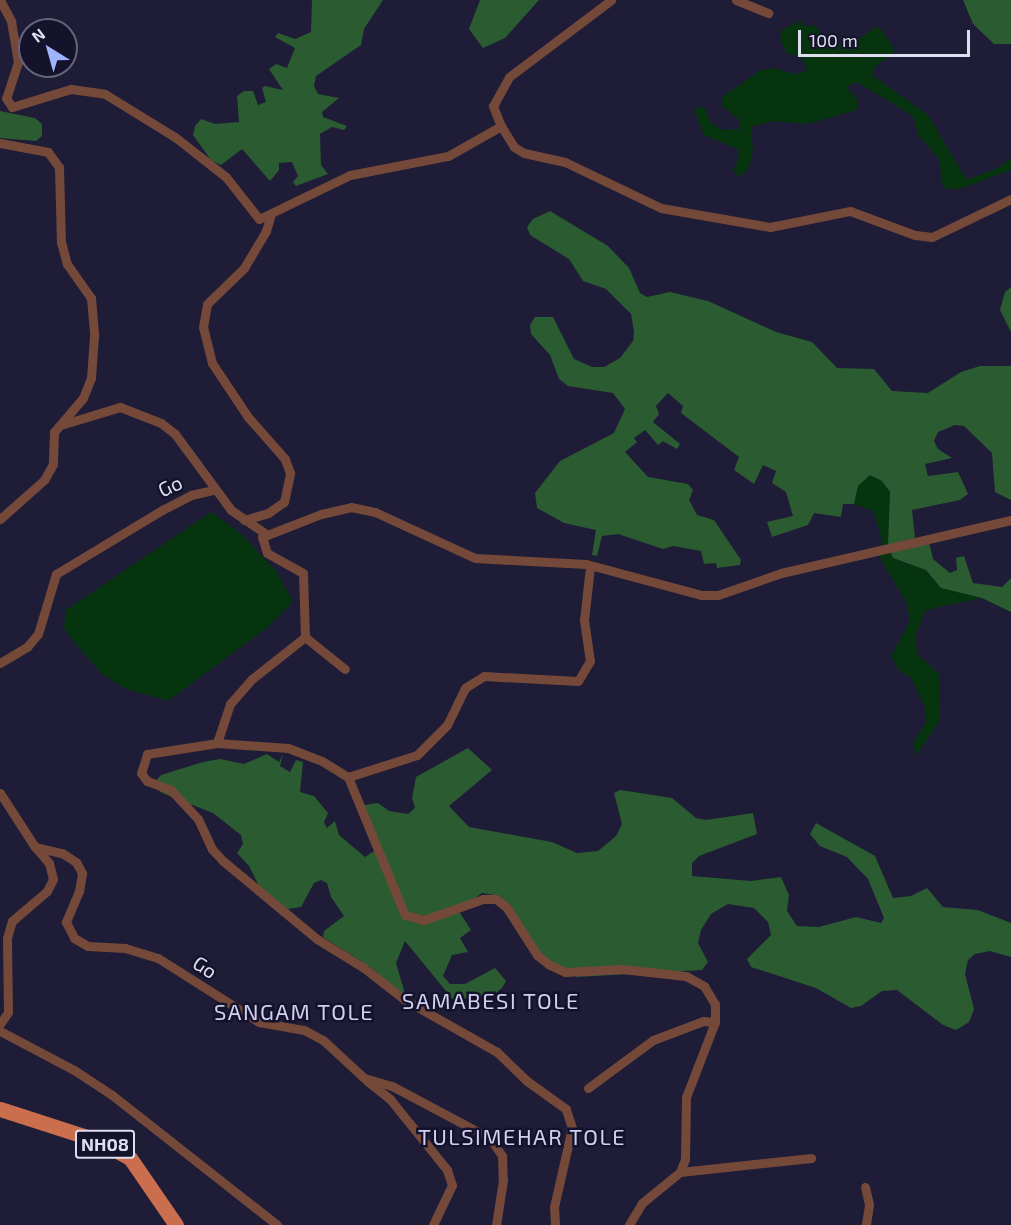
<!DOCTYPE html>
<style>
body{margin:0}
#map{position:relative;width:1011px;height:1225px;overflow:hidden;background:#1e1c36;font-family:"Exo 2",sans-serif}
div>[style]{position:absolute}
.green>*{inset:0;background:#06340f}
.forest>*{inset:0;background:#2b5b30}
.street>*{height:9px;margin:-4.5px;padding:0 4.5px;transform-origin:4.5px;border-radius:4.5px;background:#754939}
.primary>*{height:15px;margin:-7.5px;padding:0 7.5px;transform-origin:7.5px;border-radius:7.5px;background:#ca6e4e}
span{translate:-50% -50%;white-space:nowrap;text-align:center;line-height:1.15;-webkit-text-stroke:5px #15132b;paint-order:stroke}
.shield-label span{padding:2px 4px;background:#15132b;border:2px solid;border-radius:4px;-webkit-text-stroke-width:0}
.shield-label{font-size:18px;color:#dedef0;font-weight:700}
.street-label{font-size:20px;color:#dedef0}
.quarter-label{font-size:22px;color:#d1d0f3;letter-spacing:1.5px}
.north{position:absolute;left:18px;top:18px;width:60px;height:60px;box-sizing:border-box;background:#15132b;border:2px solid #65647a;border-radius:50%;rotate:323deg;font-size:16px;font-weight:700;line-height:24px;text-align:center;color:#dedef0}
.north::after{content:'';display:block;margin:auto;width:21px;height:27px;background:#a0b3fd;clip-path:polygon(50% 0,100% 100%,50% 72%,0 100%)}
.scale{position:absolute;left:798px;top:30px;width:172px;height:27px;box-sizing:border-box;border:3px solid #dedef0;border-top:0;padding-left:8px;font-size:18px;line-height:21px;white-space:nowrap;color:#dedef0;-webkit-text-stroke:4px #15132b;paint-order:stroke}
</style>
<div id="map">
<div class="green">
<i style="clip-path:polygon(801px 21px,802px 25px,815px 26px,828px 41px,846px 47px,878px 26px,892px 45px,894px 53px,875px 66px,872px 75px,928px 115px,965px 177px,969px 179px,998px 168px,1011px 158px,1011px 170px,960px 189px,946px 189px,941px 181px,940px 160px,918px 135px,913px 116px,857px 82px,849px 85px,848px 89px,857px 99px,858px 109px,854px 111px,807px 124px,773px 121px,751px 127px,753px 151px,748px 169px,739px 178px,733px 170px,739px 158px,737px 149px,704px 135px,694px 109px,704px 106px,710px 122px,721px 130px,739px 129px,739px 120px,721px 105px,723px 96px,761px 70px,775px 68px,793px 74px,807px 71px,803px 59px,786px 52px,780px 38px,782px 30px)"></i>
<i style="clip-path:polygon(870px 475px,882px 481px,890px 492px,888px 545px,900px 562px,923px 568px,941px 588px,982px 598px,926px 610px,915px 637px,918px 655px,939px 674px,940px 721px,916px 756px,913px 743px,926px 722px,925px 707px,911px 678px,899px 671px,891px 656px,910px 621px,907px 604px,880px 558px,882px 539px,873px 511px,854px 504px,858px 486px)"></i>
<i style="clip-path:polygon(211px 512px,240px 533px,277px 572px,293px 602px,267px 628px,168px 701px,126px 689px,102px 674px,68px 635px,64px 627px,66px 610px)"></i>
</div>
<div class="forest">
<i style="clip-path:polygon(312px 0,383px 0,364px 29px,361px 45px,316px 76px,314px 86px,318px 94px,339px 98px,322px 112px,323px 117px,347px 126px,344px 130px,332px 127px,320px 134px,321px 165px,328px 174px,296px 186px,293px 182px,298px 176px,292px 162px,279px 163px,279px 170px,270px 181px,242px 149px,221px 165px,211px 160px,193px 135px,195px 126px,201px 119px,215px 124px,239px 122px,237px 96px,244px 91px,253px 91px,258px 105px,266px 102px,262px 88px,265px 86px,283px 90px,269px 69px,276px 64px,287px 68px,295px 48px,275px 37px,278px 33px,295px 39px,311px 32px)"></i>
<i style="clip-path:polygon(480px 0,539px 0,505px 38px,483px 48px,469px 29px)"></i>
<i style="clip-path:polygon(963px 0,1011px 0,1011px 44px,994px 44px,973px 24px)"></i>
<i style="clip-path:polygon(0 111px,35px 118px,42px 124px,42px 136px,36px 141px,0 138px)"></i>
<i style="clip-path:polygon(550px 211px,608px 246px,629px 268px,640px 293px,647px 297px,670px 292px,708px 301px,776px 332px,812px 342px,837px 368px,874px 369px,892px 391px,928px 393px,961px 372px,980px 366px,1011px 366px,1011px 500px,995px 492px,992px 453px,964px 426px,955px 425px,938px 432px,934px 441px,938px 449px,952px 458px,925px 464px,928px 476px,958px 472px,968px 494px,960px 500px,912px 510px,915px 538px,888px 545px,890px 492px,882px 481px,870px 475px,858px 486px,854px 504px,843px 504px,841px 517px,814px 513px,808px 525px,772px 537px,767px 522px,793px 516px,786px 492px,772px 483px,776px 471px,763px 465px,754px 484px,734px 470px,739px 457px,681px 413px,683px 406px,668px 393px,656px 406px,659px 414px,653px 422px,680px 444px,677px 449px,663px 441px,658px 445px,645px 430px,634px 438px,637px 442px,625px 452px,648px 477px,688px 484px,693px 490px,689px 500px,697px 515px,714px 520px,741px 560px,740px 565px,717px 568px,716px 563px,704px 564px,701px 551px,673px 546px,663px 549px,618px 534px,602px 536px,597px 556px,592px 555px,596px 530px,564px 523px,537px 508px,535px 493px,560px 461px,614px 433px,625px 409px,613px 393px,568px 386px,559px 379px,550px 355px,531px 334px,530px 325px,535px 317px,553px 317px,574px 359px,592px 367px,604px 367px,620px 358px,633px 341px,634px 331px,631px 314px,606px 289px,583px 281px,569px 259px,530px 235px,527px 227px,533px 219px)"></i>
<i style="clip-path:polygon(1011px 287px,1011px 332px,1000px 310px,1005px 292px)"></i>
<i style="clip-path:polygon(929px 542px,933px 559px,950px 573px,957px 570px,956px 558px,964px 556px,973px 583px,1002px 587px,1011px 578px,1011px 612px,982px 598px,941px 588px,926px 570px,893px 558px,890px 550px)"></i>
<i style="clip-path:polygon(468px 748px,492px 770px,449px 806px,469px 827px,552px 842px,577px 853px,598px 851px,616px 836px,622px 824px,614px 793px,620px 790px,672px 798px,696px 818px,706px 820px,753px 813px,757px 834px,699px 856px,692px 863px,692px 876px,751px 881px,781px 877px,789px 895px,787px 911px,797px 926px,819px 927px,856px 917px,881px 923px,884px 918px,868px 879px,847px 857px,820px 846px,810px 834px,816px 823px,875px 856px,893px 898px,911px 896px,927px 888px,943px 907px,978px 910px,1011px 923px,1011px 957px,990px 951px,975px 954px,968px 960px,965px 974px,974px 1009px,969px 1022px,956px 1030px,943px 1025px,897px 990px,882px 991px,861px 1006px,851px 1008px,816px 988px,751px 967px,747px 959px,771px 935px,768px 922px,754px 908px,728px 904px,711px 914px,701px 930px,698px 943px,708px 962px,702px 970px,577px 977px,538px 953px,500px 896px,482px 893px,458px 910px,471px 930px,460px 938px,468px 952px,452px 955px,443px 976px,450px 984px,465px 984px,495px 968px,506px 981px,502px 988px,491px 997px,469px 997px,455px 1002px,405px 941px,396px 963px,406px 997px,370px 967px,323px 937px,324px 931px,344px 916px,331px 897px,327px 883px,321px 880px,314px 883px,301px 907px,288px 909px,262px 892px,249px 866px,237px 853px,243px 844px,241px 835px,213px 813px,162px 793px,152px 785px,161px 775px,203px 762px,220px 759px,244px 764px,267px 754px,279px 762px,283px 754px,280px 766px,290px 772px,296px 760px,303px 762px,300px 792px,314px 796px,328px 813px,324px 822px,327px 828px,335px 821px,339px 835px,365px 857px,379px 848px,364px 805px,378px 803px,389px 811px,408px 814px,415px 808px,412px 798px,416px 777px)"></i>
</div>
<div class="street">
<i style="left:0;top:0;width:24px;rotate:62deg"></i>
<i style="left:11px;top:21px;width:42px;rotate:80.3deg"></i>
<i style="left:18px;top:62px;width:38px;rotate:108deg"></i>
<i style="left:6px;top:98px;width:11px;rotate:56deg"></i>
<i style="left:12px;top:107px;width:62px;rotate:-17deg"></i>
<i style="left:71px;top:89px;width:34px;rotate:8deg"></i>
<i style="left:105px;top:94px;width:82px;rotate:31.6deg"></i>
<i style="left:175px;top:137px;width:65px;rotate:38.1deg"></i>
<i style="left:226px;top:177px;width:53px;rotate:51.8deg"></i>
<i style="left:259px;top:219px;width:101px;rotate:-25.8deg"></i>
<i style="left:350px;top:175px;width:100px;rotate:-11deg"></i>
<i style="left:448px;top:156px;width:61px;rotate:-29.5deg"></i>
<i style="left:501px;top:126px;width:25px;rotate:58deg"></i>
<i style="left:514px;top:147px;width:12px;rotate:31deg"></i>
<i style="left:524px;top:153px;width:42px;rotate:12.4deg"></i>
<i style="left:565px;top:162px;width:106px;rotate:25.6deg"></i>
<i style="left:661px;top:208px;width:111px;rotate:9.9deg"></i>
<i style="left:770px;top:227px;width:82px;rotate:-11.3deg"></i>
<i style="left:850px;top:211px;width:69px;rotate:20.3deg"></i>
<i style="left:915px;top:235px;width:17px;rotate:7deg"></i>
<i style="left:932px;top:237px;width:88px;rotate:-25.7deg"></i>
<i style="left:736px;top:0;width:35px;rotate:22deg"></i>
<i style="left:501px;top:126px;width:22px;rotate:-112deg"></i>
<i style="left:493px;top:106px;width:33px;rotate:-61deg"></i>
<i style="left:509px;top:77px;width:128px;rotate:-37deg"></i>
<i style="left:0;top:143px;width:49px;rotate:10.6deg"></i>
<i style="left:48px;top:152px;width:19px;rotate:54deg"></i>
<i style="left:59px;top:167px;width:75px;rotate:88.5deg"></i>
<i style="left:61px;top:242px;width:23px;rotate:75deg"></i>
<i style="left:67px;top:264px;width:42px;rotate:54.8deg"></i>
<i style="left:91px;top:298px;width:38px;rotate:85deg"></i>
<i style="left:94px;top:336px;width:42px;rotate:94.1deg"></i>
<i style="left:91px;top:378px;width:22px;rotate:112deg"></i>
<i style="left:83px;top:398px;width:45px;rotate:130.5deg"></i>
<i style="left:54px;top:432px;width:32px;rotate:92deg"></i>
<i style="left:53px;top:464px;width:18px;rotate:119deg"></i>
<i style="left:44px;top:480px;width:59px;rotate:138.4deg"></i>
<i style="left:64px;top:424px;width:59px;rotate:-16.9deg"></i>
<i style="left:120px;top:407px;width:44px;rotate:21.3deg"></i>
<i style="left:161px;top:423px;width:18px;rotate:38deg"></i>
<i style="left:175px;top:434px;width:94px;rotate:53.6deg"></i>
<i style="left:231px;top:510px;width:42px;rotate:34.4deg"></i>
<i style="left:244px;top:520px;width:25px;rotate:-16deg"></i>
<i style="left:268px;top:513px;width:19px;rotate:-35deg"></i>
<i style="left:284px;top:502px;width:30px;rotate:-78deg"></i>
<i style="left:290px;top:473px;width:15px;rotate:-110deg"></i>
<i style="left:285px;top:459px;width:56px;rotate:-131.4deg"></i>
<i style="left:248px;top:417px;width:65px;rotate:-123.7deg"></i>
<i style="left:212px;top:363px;width:37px;rotate:-104deg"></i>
<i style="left:203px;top:327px;width:23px;rotate:-80deg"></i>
<i style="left:207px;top:304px;width:52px;rotate:-44.2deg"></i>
<i style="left:244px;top:268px;width:43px;rotate:-59.3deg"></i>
<i style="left:266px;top:231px;width:18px;rotate:-74deg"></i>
<i style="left:590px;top:567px;width:53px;rotate:96.5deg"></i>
<i style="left:584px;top:620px;width:41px;rotate:81.7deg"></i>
<i style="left:590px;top:661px;width:23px;rotate:121deg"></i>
<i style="left:578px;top:681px;width:94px;rotate:-177deg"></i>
<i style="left:484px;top:676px;width:22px;rotate:148deg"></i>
<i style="left:465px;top:688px;width:41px;rotate:115.9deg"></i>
<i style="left:447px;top:725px;width:42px;rotate:135deg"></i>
<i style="left:417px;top:755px;width:72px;rotate:162.3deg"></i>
<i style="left:348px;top:777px;width:149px;rotate:67.6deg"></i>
<i style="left:405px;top:915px;width:20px;rotate:15deg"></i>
<i style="left:424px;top:920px;width:63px;rotate:-19.6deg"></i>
<i style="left:483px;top:899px;width:13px"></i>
<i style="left:496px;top:899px;width:14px;rotate:39deg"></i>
<i style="left:507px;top:908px;width:56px;rotate:57.4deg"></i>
<i style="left:537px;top:955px;width:16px;rotate:38deg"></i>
<i style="left:550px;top:965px;width:17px;rotate:25deg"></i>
<i style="left:565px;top:972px;width:57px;rotate:-3deg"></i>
<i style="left:622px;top:969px;width:64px;rotate:6.2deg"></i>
<i style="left:686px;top:976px;width:21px;rotate:29deg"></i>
<i style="left:704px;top:986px;width:21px;rotate:59deg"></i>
<i style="left:715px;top:1004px;width:18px;rotate:90deg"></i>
<i style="left:715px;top:1022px;width:80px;rotate:111.1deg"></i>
<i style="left:686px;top:1097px;width:62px;rotate:90.9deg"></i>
<i style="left:685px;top:1159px;width:14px;rotate:111deg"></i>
<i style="left:680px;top:1172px;width:49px;rotate:140.8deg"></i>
<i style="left:642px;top:1203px;width:26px;rotate:121deg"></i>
<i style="left:305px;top:637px;width:51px;rotate:38.7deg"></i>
<i style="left:0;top:663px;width:31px;rotate:-31deg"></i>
<i style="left:27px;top:647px;width:17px;rotate:-50deg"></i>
<i style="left:38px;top:634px;width:63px;rotate:-73.3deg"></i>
<i style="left:56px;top:574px;width:124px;rotate:-31.1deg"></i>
<i style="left:162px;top:510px;width:33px;rotate:-27deg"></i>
<i style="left:191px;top:495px;width:23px;rotate:-13deg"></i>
<i style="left:217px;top:743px;width:71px;rotate:4deg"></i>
<i style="left:288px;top:748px;width:36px;rotate:21deg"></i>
<i style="left:322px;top:761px;width:31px;rotate:32deg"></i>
<i style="left:0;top:793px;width:64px;rotate:57.1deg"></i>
<i style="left:35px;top:847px;width:28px;rotate:13deg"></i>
<i style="left:62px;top:853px;width:17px;rotate:33deg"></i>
<i style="left:76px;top:862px;width:13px;rotate:61deg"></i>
<i style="left:82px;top:873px;width:18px;rotate:99deg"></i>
<i style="left:79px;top:891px;width:34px;rotate:113deg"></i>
<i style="left:66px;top:922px;width:18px;rotate:63deg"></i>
<i style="left:74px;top:938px;width:16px;rotate:30deg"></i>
<i style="left:88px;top:946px;width:37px;rotate:3deg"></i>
<i style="left:125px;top:948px;width:34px;rotate:17deg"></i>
<i style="left:158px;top:958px;width:120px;rotate:32.4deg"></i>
<i style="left:259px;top:1022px;width:46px;rotate:10.1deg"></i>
<i style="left:304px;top:1030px;width:21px;rotate:28deg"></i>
<i style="left:323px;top:1040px;width:56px;rotate:42.8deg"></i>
<i style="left:364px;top:1078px;width:29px;rotate:16deg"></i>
<i style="left:392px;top:1086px;width:111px;rotate:28deg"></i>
<i style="left:490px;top:1138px;width:22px;rotate:56deg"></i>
<i style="left:502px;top:1156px;width:24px;rotate:88deg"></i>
<i style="left:503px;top:1180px;width:46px;rotate:98.8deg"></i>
<i style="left:0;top:1024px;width:14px;rotate:-56deg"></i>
<i style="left:8px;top:1012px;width:74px;rotate:-90.8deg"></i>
<i style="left:7px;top:938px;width:18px;rotate:-74deg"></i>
<i style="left:12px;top:921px;width:46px;rotate:-40.6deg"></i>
<i style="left:47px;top:891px;width:13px;rotate:-63deg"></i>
<i style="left:53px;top:879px;width:16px;rotate:-104deg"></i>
<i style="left:49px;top:863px;width:21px;rotate:-131deg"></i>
<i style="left:0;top:1031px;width:84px;rotate:27.8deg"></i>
<i style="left:74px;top:1070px;width:45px;rotate:33.3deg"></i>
<i style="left:112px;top:1095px;width:210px;rotate:38.2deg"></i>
<i style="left:367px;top:1081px;width:29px;rotate:38deg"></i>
<i style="left:390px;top:1099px;width:91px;rotate:51.2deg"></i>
<i style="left:447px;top:1170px;width:16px;rotate:72deg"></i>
<i style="left:452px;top:1185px;width:44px;rotate:115.4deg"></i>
<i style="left:588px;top:1088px;width:81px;rotate:-36.4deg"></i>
<i style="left:653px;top:1040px;width:53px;rotate:-20.8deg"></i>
<i style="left:703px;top:1021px;width:12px;rotate:5deg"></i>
<i style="left:680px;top:1172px;width:132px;rotate:-6.1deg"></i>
<i style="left:865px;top:1187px;width:18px;rotate:77deg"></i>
<i style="left:869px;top:1205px;width:20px;rotate:99deg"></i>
<i style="left:555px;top:1225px;width:18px;rotate:-93deg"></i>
<i style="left:554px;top:1207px;width:81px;rotate:-77.2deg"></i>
<i style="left:572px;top:1128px;width:20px;rotate:-108deg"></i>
<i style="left:566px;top:1109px;width:48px;rotate:-144.3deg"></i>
<i style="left:527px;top:1081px;width:42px;rotate:-136deg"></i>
<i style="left:497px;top:1052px;width:106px;rotate:-150.5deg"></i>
<i style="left:405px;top:1000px;width:52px;rotate:-142deg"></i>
<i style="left:364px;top:968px;width:55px;rotate:-148.3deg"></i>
<i style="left:317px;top:939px;width:122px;rotate:-140.3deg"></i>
<i style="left:223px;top:861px;width:16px;rotate:-133deg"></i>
<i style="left:212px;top:849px;width:33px;rotate:-115deg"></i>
<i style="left:198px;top:819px;width:40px;rotate:-133deg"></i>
<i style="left:171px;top:790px;width:26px;rotate:-159deg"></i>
<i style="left:147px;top:781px;width:10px;rotate:-127deg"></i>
<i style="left:141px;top:773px;width:20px;rotate:-72deg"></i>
<i style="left:147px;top:754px;width:71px;rotate:-8.9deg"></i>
<i style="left:217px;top:743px;width:41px;rotate:-71.6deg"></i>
<i style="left:230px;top:704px;width:33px;rotate:-49deg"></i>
<i style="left:252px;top:679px;width:68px;rotate:-38.4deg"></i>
<i style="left:305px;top:637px;width:64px;rotate:-91.8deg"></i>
<i style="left:303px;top:573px;width:41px;rotate:-150.9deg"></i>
<i style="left:267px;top:553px;width:17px;rotate:-107deg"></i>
<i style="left:262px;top:537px;width:63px;rotate:-21.3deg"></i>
<i style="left:321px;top:514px;width:31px;rotate:-13deg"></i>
<i style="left:351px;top:507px;width:25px;rotate:12deg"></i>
<i style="left:375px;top:512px;width:110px;rotate:24.7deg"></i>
<i style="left:475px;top:558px;width:111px;rotate:3.1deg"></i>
<i style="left:586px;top:564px;width:120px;rotate:15deg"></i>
<i style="left:702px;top:595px;width:16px"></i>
<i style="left:718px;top:595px;width:67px;rotate:-19.2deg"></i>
<i style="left:781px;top:573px;width:236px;rotate:-13deg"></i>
</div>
<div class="primary">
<i style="left:0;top:1109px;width:104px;rotate:17.9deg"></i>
<i style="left:99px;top:1141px;width:35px;rotate:29deg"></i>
<i style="left:130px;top:1158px;width:81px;rotate:55.5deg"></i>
</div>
<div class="shield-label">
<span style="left:105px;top:1144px">NH08</span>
</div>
<div class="street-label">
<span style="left:170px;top:486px;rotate:-25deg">Go</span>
<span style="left:205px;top:967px;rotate:33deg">Go</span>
</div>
<div class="quarter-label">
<span style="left:491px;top:1001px">SAMABESI TOLE</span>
<span style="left:294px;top:1012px">SANGAM TOLE</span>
<span style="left:522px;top:1137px">TULSIMEHAR TOLE</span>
</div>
<div class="north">N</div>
<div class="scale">100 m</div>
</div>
